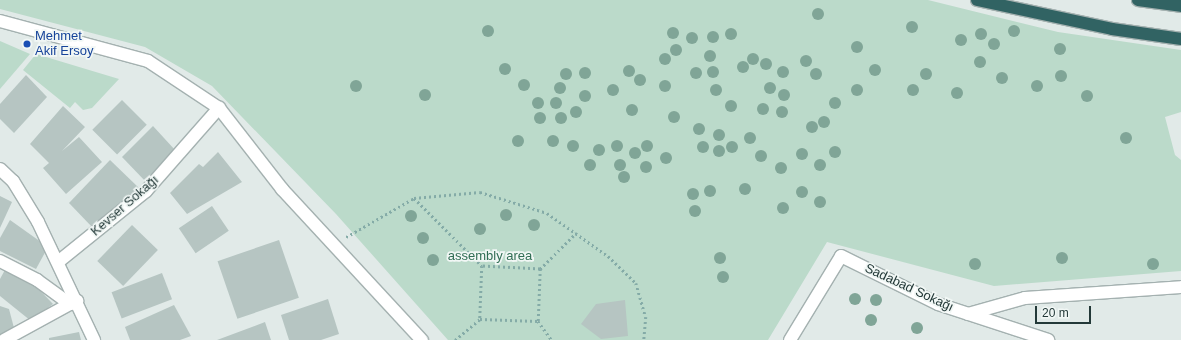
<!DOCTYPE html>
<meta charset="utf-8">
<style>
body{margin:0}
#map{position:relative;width:1181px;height:340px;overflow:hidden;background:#e1eae8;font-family:Helvetica,sans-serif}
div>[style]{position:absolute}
.green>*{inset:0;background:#bbdaca}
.building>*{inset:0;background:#b6c5c2;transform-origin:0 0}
.path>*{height:2.5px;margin-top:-1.25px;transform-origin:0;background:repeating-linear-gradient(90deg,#84aba7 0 2px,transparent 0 5px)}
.roads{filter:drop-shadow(1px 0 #a4b1b0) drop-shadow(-1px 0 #a4b1b0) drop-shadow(0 1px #a4b1b0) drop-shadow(0 -1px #a4b1b0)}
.street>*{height:12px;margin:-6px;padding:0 6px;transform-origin:6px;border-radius:6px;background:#fff}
.secondary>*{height:12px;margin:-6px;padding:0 6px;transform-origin:6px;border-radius:6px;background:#fff}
.highway>*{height:12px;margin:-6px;padding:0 6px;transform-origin:6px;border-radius:6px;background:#316363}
.trees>*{width:12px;height:12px;margin:-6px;border-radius:50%;background:#80a597}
.dots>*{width:11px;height:11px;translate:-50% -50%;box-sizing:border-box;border:2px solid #f1f7f5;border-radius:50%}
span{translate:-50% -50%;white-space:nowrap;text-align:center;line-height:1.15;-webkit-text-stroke:3.5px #f1f7f5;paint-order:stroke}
.transit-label{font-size:13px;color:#164399}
.left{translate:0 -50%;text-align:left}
.street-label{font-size:13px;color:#233938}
.park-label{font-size:13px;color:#306d54}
.scale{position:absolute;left:1035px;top:306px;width:56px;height:18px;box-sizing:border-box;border:2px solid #233938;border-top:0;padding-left:5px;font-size:12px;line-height:14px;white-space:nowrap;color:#233938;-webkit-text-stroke:3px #f1f7f5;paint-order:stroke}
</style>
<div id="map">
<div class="green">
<i style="clip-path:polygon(0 0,928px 0,1058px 32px,1181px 50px,1181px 112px,1165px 117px,1175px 155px,1181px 160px,1181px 271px,994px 286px,827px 242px,768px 340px,448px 340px,336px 214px,212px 86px,145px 47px,0 9px)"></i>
<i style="clip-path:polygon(0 41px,30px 54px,0 89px)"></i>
<i style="clip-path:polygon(36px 54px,119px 79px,92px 108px,83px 110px,75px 102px,70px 108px,23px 70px)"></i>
</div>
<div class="building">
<i style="clip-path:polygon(26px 75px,47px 97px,14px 133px,0 119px,0 104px)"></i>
<i style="left:122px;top:100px;width:35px;height:42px;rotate:45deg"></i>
<i style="clip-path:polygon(63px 106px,85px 127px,62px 151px,79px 137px,102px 162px,66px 194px,43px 168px,49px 163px,30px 144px)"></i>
<i style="clip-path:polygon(153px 126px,175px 150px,147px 183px,122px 157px)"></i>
<i style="clip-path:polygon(218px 152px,242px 182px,187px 214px,170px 193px,199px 164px,203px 167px)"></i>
<i style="clip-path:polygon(110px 160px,139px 188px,93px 228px,69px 203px)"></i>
<i style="clip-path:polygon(0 196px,12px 202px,0 228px)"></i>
<i style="left:212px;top:206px;width:30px;height:40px;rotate:56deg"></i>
<i style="clip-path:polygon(10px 220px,48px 247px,36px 269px,0 251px,0 238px)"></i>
<i style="left:132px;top:225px;width:36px;height:50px;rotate:44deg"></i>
<i style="left:279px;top:240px;width:61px;height:65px;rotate:71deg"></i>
<i style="clip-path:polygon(6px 268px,30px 280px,53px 304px,31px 321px,0 296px,0 279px)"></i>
<i style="left:162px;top:273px;width:28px;height:54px;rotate:69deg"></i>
<i style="clip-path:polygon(328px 299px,339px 334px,321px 340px,289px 340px,281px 315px)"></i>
<i style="clip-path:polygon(625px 300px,628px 336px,601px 339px,581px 324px,596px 304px)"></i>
<i style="clip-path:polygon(174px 305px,191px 336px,180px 340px,130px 340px,125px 327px)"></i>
<i style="clip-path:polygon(0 306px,9px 309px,14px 328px,0 336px)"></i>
<i style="clip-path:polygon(265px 322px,271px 340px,217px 340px)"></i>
<i style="clip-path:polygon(79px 332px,81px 340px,49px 340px,49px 338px)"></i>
</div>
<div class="path">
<i style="left:414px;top:198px;width:66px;rotate:-5.2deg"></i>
<i style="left:480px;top:192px;width:70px;rotate:17.4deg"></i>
<i style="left:547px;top:213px;width:75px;rotate:35.2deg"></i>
<i style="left:608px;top:256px;width:39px;rotate:44deg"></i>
<i style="left:636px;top:283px;width:35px;rotate:74deg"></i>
<i style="left:646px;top:317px;width:23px;rotate:95deg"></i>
<i style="left:346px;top:237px;width:78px;rotate:-29.8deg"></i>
<i style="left:414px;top:198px;width:96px;rotate:45deg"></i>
<i style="left:540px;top:269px;width:51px;rotate:-45deg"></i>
<i style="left:538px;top:321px;width:24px;rotate:54deg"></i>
<i style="left:455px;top:340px;width:33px;rotate:-40deg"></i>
<i style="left:480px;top:319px;width:58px;rotate:2deg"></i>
<i style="left:538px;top:321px;width:52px;rotate:-87.8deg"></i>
<i style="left:540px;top:269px;width:58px;rotate:-177deg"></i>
<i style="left:482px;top:266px;width:53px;rotate:92.2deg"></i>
</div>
<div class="roads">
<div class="street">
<i style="left:0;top:261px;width:42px;rotate:27.2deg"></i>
<i style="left:37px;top:280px;width:41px;rotate:36deg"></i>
<i style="left:70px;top:304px;width:8px;rotate:-23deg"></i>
<i style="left:58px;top:262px;width:113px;rotate:-38.9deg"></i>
<i style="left:146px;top:191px;width:111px;rotate:-48.7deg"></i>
<i style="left:968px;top:314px;width:59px;rotate:-15.7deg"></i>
<i style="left:1025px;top:298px;width:156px;rotate:-4deg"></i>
<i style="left:4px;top:340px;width:75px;rotate:-28.6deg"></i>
<i style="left:790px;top:340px;width:98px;rotate:-58.7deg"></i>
<i style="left:841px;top:256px;width:108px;rotate:26.3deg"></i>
<i style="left:938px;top:304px;width:116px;rotate:18.1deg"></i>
</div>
<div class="secondary">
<i style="left:0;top:21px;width:153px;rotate:15.1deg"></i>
<i style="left:148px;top:61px;width:85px;rotate:33.5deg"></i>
<i style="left:219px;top:108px;width:103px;rotate:52.1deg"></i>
<i style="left:282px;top:189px;width:206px;rotate:47.2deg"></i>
<i style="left:0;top:169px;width:18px;rotate:43deg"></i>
<i style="left:13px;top:181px;width:48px;rotate:58.6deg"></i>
<i style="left:38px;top:222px;width:131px;rotate:64.6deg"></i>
</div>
<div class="highway">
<i style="left:977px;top:0;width:138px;rotate:12.1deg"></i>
<i style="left:1112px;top:29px;width:70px;rotate:8.2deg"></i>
<i style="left:1138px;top:0;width:43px;rotate:7.9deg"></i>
</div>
</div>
<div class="trees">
<i style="left:818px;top:14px"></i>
<i style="left:912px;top:27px"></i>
<i style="left:488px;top:31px"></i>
<i style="left:1014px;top:31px"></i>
<i style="left:673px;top:33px"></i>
<i style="left:731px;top:34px"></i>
<i style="left:981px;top:34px"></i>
<i style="left:713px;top:37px"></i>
<i style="left:692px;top:38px"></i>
<i style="left:961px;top:40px"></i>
<i style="left:994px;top:44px"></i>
<i style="left:857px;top:47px"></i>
<i style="left:1060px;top:49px"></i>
<i style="left:676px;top:50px"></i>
<i style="left:710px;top:56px"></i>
<i style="left:665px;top:59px"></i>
<i style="left:753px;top:59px"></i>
<i style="left:806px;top:61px"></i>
<i style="left:980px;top:62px"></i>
<i style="left:766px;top:64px"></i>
<i style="left:743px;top:67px"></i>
<i style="left:505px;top:69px"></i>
<i style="left:875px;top:70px"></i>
<i style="left:629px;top:71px"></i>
<i style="left:713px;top:72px"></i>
<i style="left:783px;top:72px"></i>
<i style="left:585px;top:73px"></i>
<i style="left:696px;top:73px"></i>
<i style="left:566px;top:74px"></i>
<i style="left:816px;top:74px"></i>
<i style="left:926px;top:74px"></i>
<i style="left:1061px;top:76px"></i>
<i style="left:1002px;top:78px"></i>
<i style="left:640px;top:80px"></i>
<i style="left:524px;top:85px"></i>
<i style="left:356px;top:86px"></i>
<i style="left:665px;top:86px"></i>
<i style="left:1037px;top:86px"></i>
<i style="left:560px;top:88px"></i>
<i style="left:770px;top:88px"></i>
<i style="left:613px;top:90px"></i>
<i style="left:716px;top:90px"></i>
<i style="left:857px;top:90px"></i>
<i style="left:913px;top:90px"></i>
<i style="left:957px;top:93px"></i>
<i style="left:425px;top:95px"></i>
<i style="left:784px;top:95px"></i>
<i style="left:585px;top:96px"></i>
<i style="left:1087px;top:96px"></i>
<i style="left:538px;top:103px"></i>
<i style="left:556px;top:103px"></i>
<i style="left:835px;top:103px"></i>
<i style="left:731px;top:106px"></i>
<i style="left:763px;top:109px"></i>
<i style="left:632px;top:110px"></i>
<i style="left:576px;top:112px"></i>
<i style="left:782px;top:112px"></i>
<i style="left:674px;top:117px"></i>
<i style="left:540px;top:118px"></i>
<i style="left:561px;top:118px"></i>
<i style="left:824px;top:122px"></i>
<i style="left:812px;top:127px"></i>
<i style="left:699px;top:129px"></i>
<i style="left:719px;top:135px"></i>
<i style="left:750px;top:138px"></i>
<i style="left:1126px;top:138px"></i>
<i style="left:518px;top:141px"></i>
<i style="left:553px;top:141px"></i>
<i style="left:573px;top:146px"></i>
<i style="left:617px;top:146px"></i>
<i style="left:647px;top:146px"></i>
<i style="left:703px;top:147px"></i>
<i style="left:732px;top:147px"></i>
<i style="left:599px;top:150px"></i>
<i style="left:719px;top:151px"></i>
<i style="left:835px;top:152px"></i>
<i style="left:635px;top:153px"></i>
<i style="left:802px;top:154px"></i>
<i style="left:761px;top:156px"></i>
<i style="left:666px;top:158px"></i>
<i style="left:590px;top:165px"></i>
<i style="left:620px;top:165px"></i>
<i style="left:820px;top:165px"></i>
<i style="left:646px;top:167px"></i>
<i style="left:781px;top:168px"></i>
<i style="left:624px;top:177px"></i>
<i style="left:745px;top:189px"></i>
<i style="left:710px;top:191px"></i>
<i style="left:802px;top:192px"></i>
<i style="left:693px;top:194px"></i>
<i style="left:820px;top:202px"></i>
<i style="left:783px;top:208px"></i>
<i style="left:695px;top:211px"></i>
<i style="left:506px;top:215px"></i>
<i style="left:411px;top:216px"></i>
<i style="left:534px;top:225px"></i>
<i style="left:480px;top:229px"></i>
<i style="left:423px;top:238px"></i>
<i style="left:720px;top:258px"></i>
<i style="left:1062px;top:258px"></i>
<i style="left:433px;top:260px"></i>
<i style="left:975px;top:264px"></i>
<i style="left:1153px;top:264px"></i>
<i style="left:723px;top:277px"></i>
<i style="left:855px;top:299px"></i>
<i style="left:876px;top:300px"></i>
<i style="left:871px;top:320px"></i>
<i style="left:917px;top:328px"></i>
</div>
<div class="dots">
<i style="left:27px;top:44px;background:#1a4fb4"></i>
</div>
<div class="transit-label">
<span class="left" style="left:35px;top:44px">Mehmet<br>Akif Ersoy</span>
</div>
<div class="street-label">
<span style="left:125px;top:206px;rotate:-41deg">Kevser Sokağı</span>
<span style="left:909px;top:288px;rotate:25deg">Sadabad Sokağı</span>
</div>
<div class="park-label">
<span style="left:490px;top:256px">assembly area</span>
</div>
<div class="scale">20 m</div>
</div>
